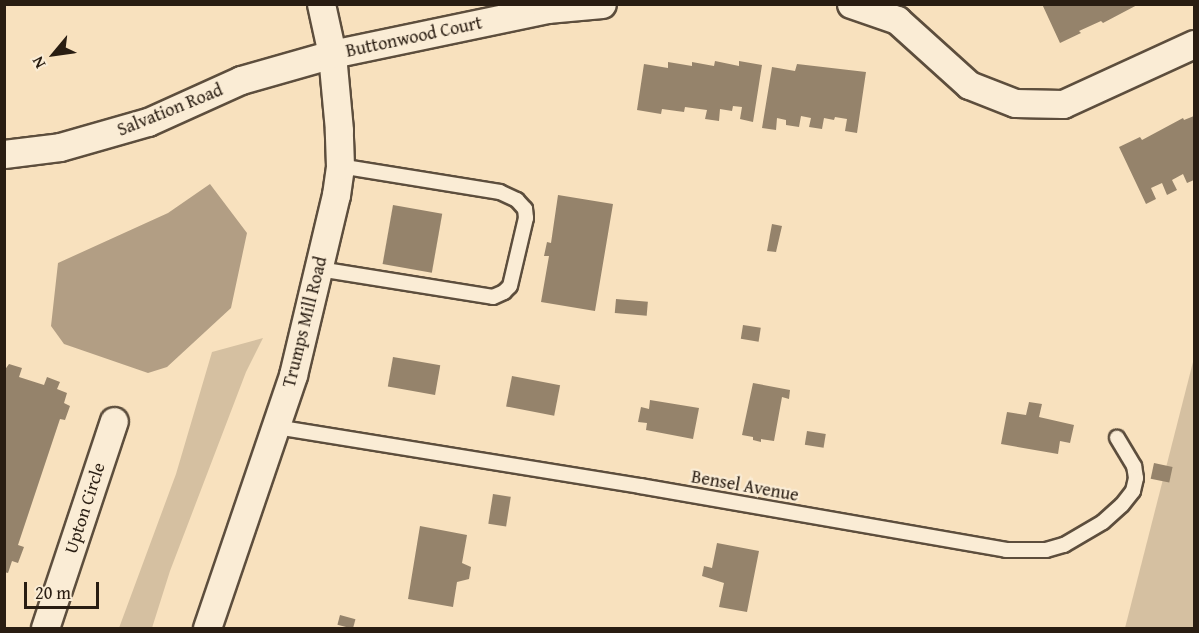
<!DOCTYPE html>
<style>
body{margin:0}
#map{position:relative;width:1199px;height:633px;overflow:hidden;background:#f8e1be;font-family:"Gentium Book Plus",serif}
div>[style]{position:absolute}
.green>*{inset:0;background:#d5c0a1}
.water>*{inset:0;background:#b29e84}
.building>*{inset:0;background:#95836b;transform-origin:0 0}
.roads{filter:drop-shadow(2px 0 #5d4e3d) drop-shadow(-2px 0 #5d4e3d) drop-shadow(0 2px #5d4e3d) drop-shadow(0 -2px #5d4e3d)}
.lane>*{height:14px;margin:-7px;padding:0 7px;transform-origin:7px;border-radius:7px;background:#faecd5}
.street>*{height:27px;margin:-13.5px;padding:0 13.5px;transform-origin:13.5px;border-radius:13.5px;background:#faecd5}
span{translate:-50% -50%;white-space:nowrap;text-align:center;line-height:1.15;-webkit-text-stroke:4.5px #faecd5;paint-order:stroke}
.street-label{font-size:18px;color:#291d12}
.frame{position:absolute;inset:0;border:6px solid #291d12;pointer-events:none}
.north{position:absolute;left:24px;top:24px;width:60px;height:60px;-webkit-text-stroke:4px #faecd5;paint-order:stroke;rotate:241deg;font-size:16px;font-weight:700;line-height:24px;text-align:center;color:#291d12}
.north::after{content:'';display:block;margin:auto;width:21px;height:27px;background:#291d12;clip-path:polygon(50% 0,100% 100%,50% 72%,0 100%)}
.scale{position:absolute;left:24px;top:582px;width:75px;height:27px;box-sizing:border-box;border:3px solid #291d12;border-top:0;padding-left:8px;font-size:18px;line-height:21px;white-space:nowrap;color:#291d12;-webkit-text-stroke:4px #faecd5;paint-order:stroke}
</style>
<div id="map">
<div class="green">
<i style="clip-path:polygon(263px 338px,246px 372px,170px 571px,152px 628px,119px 628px,176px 474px,212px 352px)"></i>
<i style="clip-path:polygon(1194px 358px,1194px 628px,1125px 628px)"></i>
</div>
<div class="water">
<i style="clip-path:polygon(210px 184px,247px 233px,231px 308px,167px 367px,148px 373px,64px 344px,51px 326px,58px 263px,168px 213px)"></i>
</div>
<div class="building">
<i style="clip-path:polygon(1042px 4px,1139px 4px,1103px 23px,1101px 21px,1079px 31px,1081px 33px,1060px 43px)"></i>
<i style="clip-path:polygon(715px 61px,739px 66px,739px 61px,762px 65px,753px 122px,740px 119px,742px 107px,733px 106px,732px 111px,720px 109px,719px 121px,705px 119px,707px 110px,685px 107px,684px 112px,662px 109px,661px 114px,637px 110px,644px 64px,668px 68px,668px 62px,692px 66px,692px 62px,714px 66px)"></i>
<i style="clip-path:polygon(797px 64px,866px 72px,857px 133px,845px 131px,847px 119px,835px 117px,834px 120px,824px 118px,822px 129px,809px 127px,811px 118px,801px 116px,799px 127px,786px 125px,786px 120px,777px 118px,776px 130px,762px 128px,772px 67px,795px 71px)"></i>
<i style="clip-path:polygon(1194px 116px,1194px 180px,1187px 183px,1183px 174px,1172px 180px,1177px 190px,1167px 195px,1162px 183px,1151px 188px,1156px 199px,1146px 204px,1119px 147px,1140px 137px,1142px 140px,1183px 118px,1184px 120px)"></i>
<i style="clip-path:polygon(558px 195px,613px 204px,595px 311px,541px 302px,549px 256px,544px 256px,547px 242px,551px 243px)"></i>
<i style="left:393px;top:205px;width:50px;height:60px;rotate:10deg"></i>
<i style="clip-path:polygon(772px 224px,782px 226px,776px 252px,767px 251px)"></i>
<i style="left:616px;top:299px;width:32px;height:14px;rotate:5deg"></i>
<i style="left:743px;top:325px;width:18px;height:14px;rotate:9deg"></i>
<i style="left:393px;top:357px;width:48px;height:30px;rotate:10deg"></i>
<i style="clip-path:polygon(9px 364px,22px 368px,19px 377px,44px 385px,47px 377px,60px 382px,57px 389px,67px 393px,64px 403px,70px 406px,65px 420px,60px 419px,18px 545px,24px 547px,18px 563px,12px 561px,8px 573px,4px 572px,4px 371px)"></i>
<i style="left:512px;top:376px;width:49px;height:31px;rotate:11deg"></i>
<i style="clip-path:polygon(753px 383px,790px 390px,789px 399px,782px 397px,774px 441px,761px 439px,761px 442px,753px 440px,753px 437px,742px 435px)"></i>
<i style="clip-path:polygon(650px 400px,699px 408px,693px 439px,646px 430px,647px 423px,638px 422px,641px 407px,649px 409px)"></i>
<i style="clip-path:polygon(1029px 402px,1042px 404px,1039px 417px,1074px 425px,1070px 443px,1060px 441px,1058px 454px,1001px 444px,1007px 412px,1026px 415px)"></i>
<i style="left:807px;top:431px;width:19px;height:14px;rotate:9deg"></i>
<i style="left:1154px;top:463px;width:19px;height:16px;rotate:12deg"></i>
<i style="left:493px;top:494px;width:18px;height:30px;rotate:9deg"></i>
<i style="clip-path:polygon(420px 526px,467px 535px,462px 563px,471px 567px,469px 579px,457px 582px,453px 607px,408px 599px)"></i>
<i style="clip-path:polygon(717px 543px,759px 551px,747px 612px,719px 607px,724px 583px,702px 576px,704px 566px,712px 568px)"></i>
<i style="left:340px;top:615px;width:16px;height:10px;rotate:15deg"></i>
</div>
<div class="roads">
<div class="lane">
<i style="left:319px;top:269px;width:176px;rotate:9.1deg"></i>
<i style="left:493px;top:297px;width:12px;rotate:-24deg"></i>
<i style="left:504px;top:292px;width:8px;rotate:-45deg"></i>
<i style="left:510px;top:286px;width:70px;rotate:-76.8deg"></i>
<i style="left:526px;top:218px;width:9px;rotate:-96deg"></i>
<i style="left:525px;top:209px;width:12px;rotate:-132deg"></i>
<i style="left:517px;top:200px;width:19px;rotate:-155deg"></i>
<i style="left:500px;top:192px;width:162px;rotate:-170.8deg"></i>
<i style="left:276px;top:427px;width:369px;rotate:9.2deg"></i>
<i style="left:640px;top:486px;width:372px;rotate:9.9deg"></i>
<i style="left:1006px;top:550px;width:40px"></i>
<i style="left:1046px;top:550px;width:19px;rotate:-16deg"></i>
<i style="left:1064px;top:545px;width:45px;rotate:-30.5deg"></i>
<i style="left:1103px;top:522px;width:25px;rotate:-42deg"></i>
<i style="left:1122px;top:505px;width:18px;rotate:-52deg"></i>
<i style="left:1133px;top:491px;width:13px;rotate:-77deg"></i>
<i style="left:1136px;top:478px;width:12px;rotate:-99deg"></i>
<i style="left:1134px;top:466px;width:33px;rotate:-121deg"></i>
</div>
<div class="street">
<i style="left:851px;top:4px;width:49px;rotate:19.2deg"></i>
<i style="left:897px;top:20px;width:97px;rotate:42.1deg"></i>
<i style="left:969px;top:85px;width:49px;rotate:21.4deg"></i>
<i style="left:1015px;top:103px;width:48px;rotate:1.2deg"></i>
<i style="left:1063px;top:104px;width:144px;rotate:-24.6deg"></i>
<i style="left:4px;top:154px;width:56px;rotate:-7.1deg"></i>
<i style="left:60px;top:147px;width:91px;rotate:-15.9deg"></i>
<i style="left:148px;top:122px;width:102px;rotate:-24.3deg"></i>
<i style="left:241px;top:80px;width:95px;rotate:-15.9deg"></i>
<i style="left:332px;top:54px;width:220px;rotate:-11.8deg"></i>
<i style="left:547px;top:9px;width:55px;rotate:-5.2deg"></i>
<i style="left:45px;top:628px;width:218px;rotate:-71.6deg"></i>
<i style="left:207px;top:628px;width:267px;rotate:-71.2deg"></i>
<i style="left:293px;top:375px;width:185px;rotate:-76.6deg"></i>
<i style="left:336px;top:195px;width:29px;rotate:-82deg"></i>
<i style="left:340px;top:166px;width:36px;rotate:-92deg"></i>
<i style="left:339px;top:130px;width:76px;rotate:-95.3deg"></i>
<i style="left:332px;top:54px;width:51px;rotate:-102.4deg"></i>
</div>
</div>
<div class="street-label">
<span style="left:414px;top:37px;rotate:-12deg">Buttonwood Court</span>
<span style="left:170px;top:110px;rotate:-22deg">Salvation Road</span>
<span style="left:305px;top:322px;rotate:-76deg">Trumps Mill Road</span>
<span style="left:745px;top:486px;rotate:10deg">Bensel Avenue</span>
<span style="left:85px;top:508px;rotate:-72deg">Upton Circle</span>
</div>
<div class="frame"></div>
<div class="north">N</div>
<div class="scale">20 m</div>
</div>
